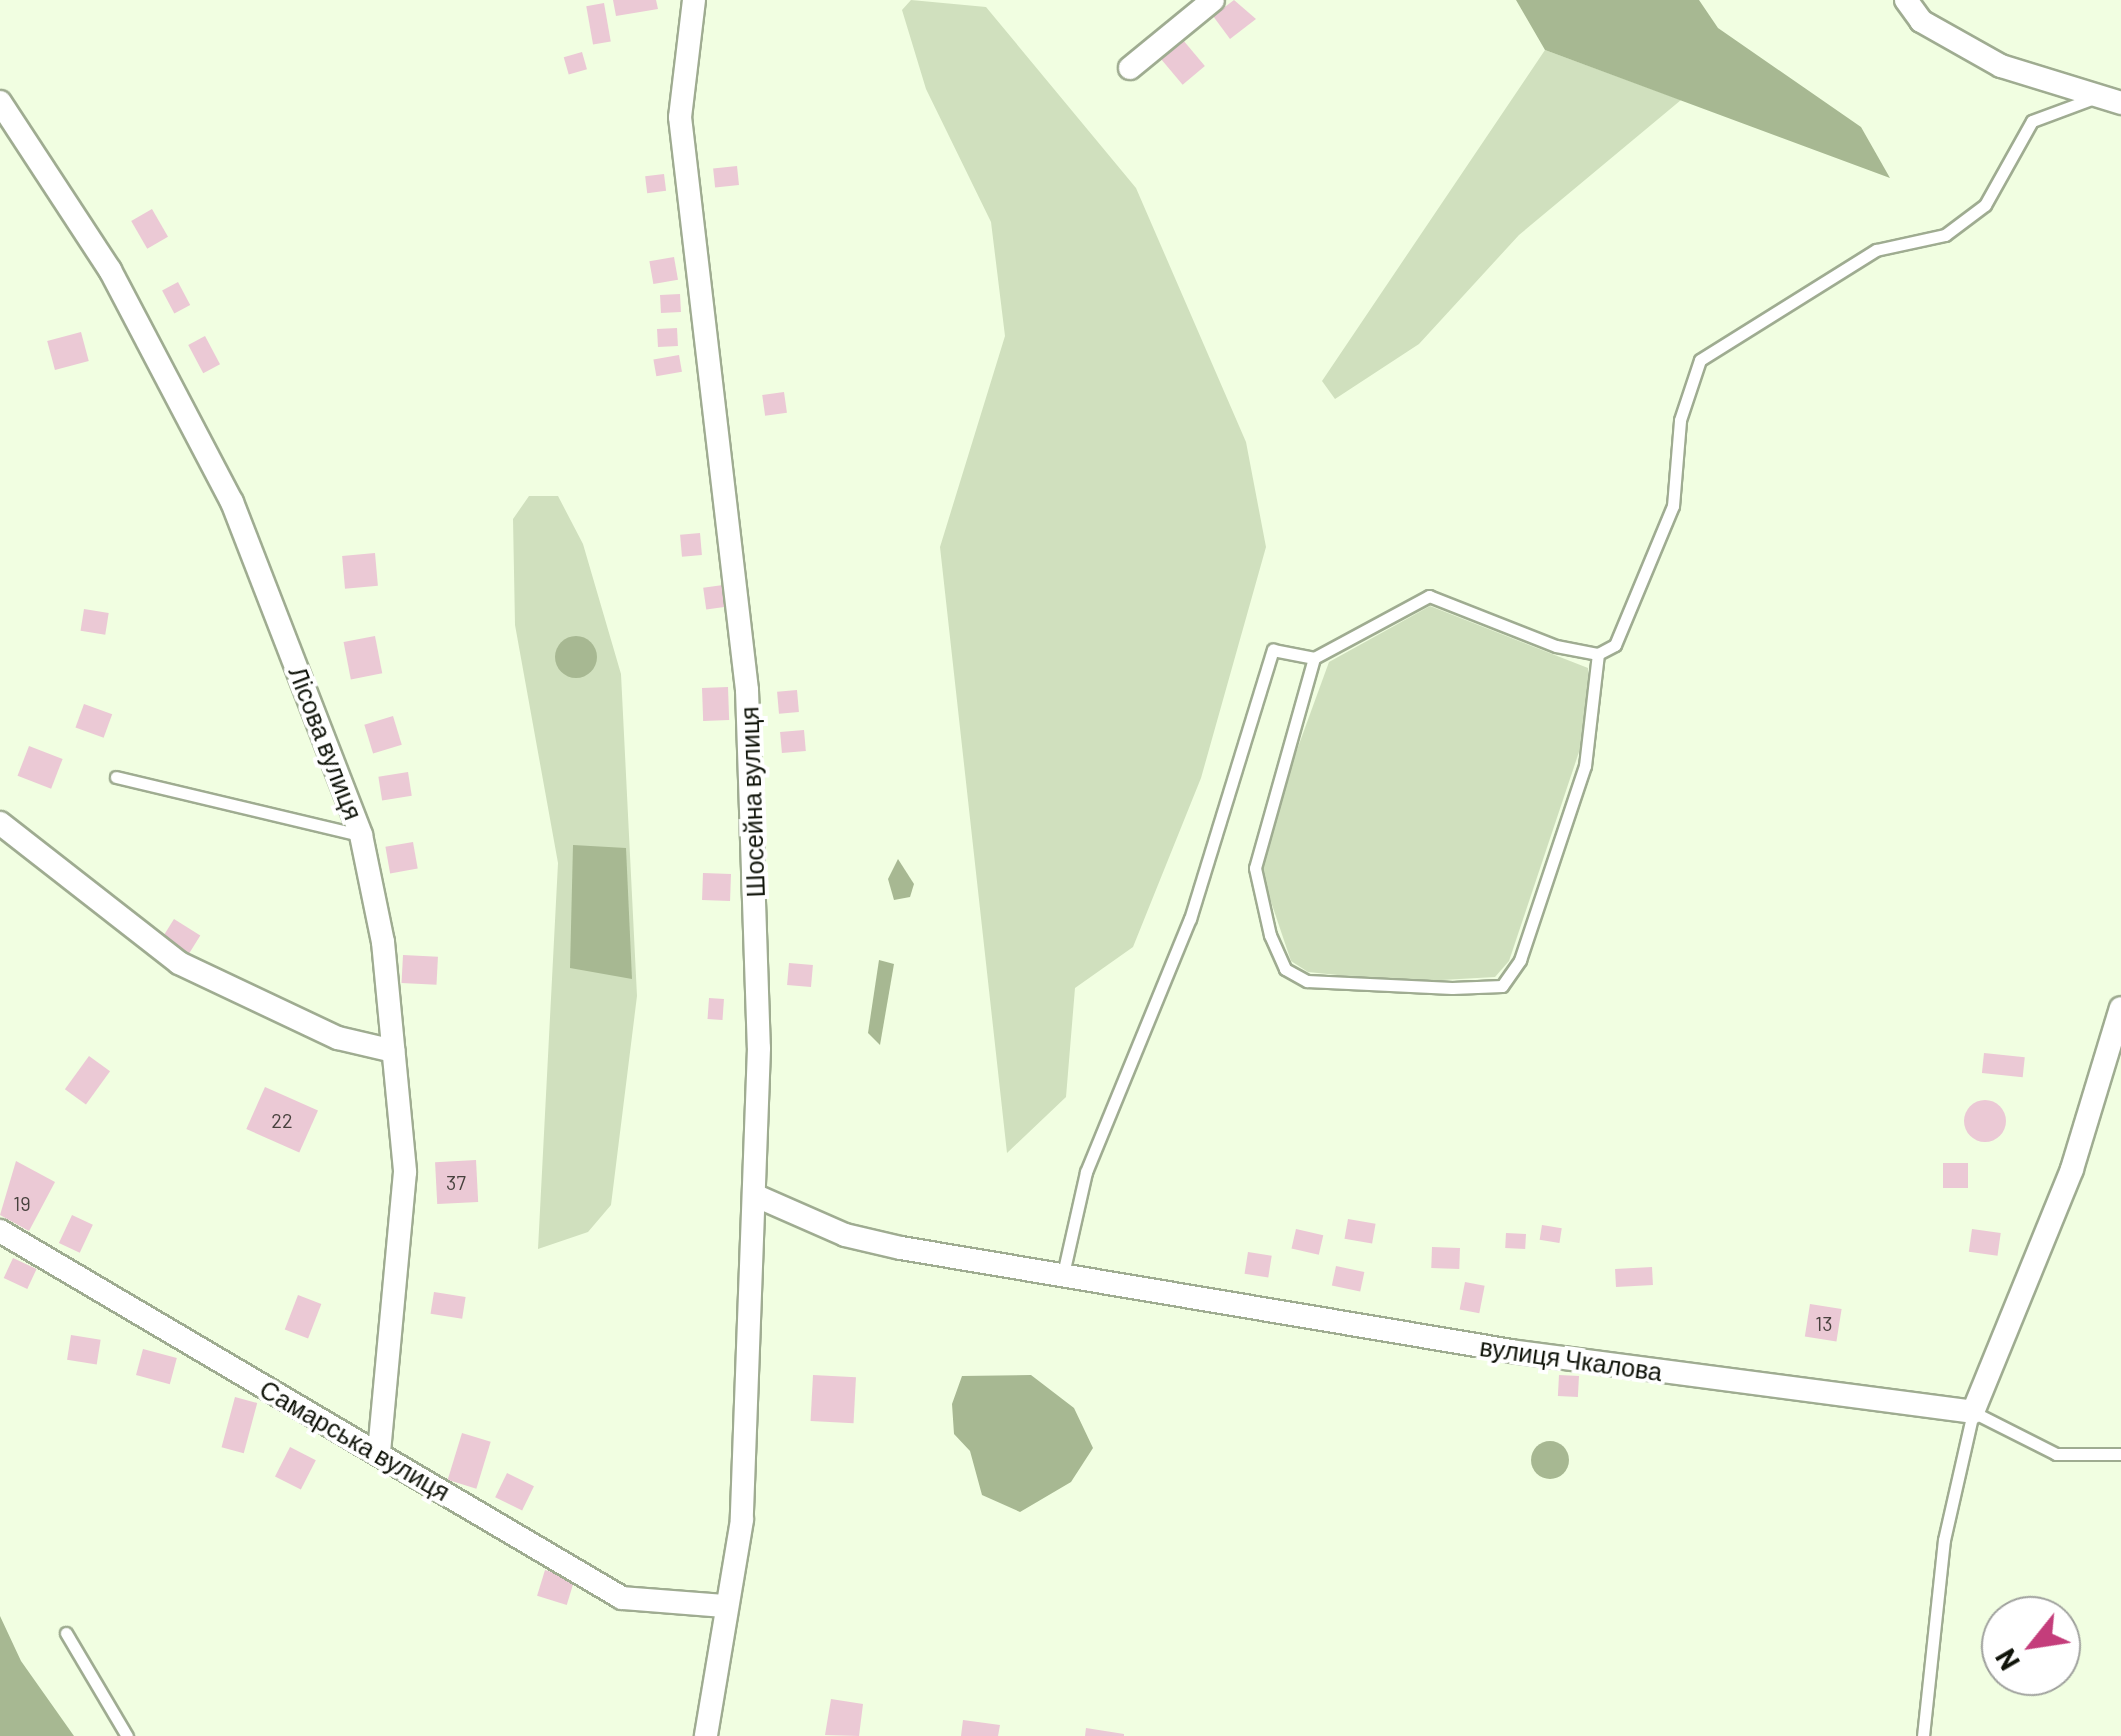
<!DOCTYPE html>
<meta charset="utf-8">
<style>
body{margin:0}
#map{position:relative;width:2121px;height:1736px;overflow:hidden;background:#f1fee1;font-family:Barlow,sans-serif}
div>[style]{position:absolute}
.green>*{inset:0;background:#d0e0be}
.water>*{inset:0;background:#a7b892}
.round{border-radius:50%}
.building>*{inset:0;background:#ebc9d5;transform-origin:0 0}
.roads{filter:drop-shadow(2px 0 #9fac91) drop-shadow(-2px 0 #9fac91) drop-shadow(0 2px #9fac91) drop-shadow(0 -2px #9fac91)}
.lane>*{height:11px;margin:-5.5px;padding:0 5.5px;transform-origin:5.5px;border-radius:5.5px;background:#fff}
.street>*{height:22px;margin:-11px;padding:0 11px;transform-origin:11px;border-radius:11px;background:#fff}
span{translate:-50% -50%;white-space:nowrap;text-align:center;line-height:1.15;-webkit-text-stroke:8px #fff;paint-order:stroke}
.number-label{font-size:20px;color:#47413d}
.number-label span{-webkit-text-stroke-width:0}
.street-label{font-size:25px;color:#10140a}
.north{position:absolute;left:1981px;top:1596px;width:100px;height:100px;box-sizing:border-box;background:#fff;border:2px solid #9fa19d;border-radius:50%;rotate:240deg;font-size:28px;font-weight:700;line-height:40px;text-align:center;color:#10140a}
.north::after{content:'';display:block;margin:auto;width:35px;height:45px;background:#c43d7b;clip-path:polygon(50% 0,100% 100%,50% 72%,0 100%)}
</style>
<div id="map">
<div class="green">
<i style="clip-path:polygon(911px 0,986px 7px,1136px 188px,1246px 442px,1266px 547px,1201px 778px,1133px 947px,1075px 988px,1066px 1097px,1007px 1153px,940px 547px,1005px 336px,991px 222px,926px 89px,902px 10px)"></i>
<i style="clip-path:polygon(1545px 50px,1681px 100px,1519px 235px,1419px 344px,1335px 399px,1322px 381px)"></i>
<i style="clip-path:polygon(529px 496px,558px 496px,583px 544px,621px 674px,637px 996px,611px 1205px,588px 1232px,538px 1249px,558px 863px,515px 625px,513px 519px)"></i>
<i style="clip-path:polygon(1430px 606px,1588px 668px,1588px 725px,1509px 961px,1495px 977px,1406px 982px,1308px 972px,1291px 961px,1261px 872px,1286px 780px,1329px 662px)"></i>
</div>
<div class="water">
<i style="clip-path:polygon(1516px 0,1699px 0,1718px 28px,1861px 127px,1890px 178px,1545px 50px)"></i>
<i class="round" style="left:555px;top:636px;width:42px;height:42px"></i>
<i style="clip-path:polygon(573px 845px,626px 848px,632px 979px,570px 968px)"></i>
<i style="clip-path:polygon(898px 859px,914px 884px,910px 897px,894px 900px,888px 879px)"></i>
<i style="clip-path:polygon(879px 960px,894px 964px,880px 1045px,868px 1033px)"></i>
<i style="clip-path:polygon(1031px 1375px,1074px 1408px,1093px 1448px,1071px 1482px,1020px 1512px,982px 1495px,970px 1451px,954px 1434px,952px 1404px,962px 1376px)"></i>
<i class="round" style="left:1531px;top:1441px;width:38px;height:38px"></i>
<i style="clip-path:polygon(0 1616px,21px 1661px,74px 1736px,0 1736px)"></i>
</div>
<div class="building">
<i style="clip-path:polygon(613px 0,656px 0,658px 9px,616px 16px)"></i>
<i style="clip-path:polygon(1234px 0,1256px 19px,1230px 39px,1213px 16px)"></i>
<i style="left:604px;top:3px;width:39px;height:18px;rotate:80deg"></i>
<i style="left:1183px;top:40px;width:34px;height:29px;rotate:50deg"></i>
<i style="left:582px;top:52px;width:18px;height:19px;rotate:74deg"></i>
<i style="left:737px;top:166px;width:19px;height:24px;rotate:84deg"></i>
<i style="left:664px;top:174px;width:17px;height:19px;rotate:83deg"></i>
<i style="left:152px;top:209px;width:32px;height:24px;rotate:60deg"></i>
<i style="left:674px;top:257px;width:23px;height:25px;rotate:80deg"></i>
<i style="left:178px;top:282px;width:26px;height:18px;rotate:62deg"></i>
<i style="left:680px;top:294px;width:18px;height:20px;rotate:87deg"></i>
<i style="left:677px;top:328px;width:18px;height:20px;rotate:87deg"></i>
<i style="left:81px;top:332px;width:30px;height:35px;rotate:75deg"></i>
<i style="left:205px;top:336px;width:32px;height:19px;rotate:62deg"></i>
<i style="left:679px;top:355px;width:17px;height:26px;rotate:80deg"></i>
<i style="left:784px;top:392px;width:21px;height:22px;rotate:82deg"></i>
<i style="left:700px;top:533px;width:22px;height:20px;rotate:85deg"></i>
<i style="left:375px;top:553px;width:33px;height:33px;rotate:85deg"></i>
<i style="left:723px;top:585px;width:22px;height:20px;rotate:82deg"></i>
<i style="left:84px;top:609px;width:25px;height:22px;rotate:9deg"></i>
<i style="left:375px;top:636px;width:38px;height:32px;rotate:79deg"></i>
<i style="left:728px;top:687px;width:33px;height:26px;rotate:88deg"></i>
<i style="left:797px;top:690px;width:22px;height:20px;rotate:85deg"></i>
<i style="left:84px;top:704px;width:30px;height:25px;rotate:20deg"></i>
<i style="left:393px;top:716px;width:30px;height:30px;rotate:73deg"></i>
<i style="left:804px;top:730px;width:21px;height:24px;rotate:85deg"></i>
<i style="left:29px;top:746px;width:36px;height:32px;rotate:21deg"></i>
<i style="left:408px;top:772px;width:24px;height:30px;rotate:81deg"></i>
<i style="left:413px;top:842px;width:27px;height:28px;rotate:80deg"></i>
<i style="left:703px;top:873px;width:28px;height:27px;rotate:2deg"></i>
<i style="left:174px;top:919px;width:31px;height:25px;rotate:32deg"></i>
<i style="left:403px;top:955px;width:35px;height:28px;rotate:3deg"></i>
<i style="left:789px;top:963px;width:24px;height:22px;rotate:5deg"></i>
<i style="left:709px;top:998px;width:15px;height:21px;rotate:4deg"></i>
<i style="left:1984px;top:1053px;width:41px;height:20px;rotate:6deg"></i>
<i style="left:89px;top:1056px;width:26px;height:41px;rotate:36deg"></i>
<i style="left:265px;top:1087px;width:58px;height:46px;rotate:24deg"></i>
<i class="round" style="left:1964px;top:1100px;width:42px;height:42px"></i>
<i style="left:476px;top:1160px;width:42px;height:41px;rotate:87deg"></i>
<i style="clip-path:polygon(16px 1161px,55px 1182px,29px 1231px,0 1215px)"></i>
<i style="left:1943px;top:1163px;width:25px;height:25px"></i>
<i style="left:72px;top:1215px;width:23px;height:31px;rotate:25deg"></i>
<i style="left:1348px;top:1219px;width:28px;height:20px;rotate:10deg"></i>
<i style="left:1542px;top:1225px;width:20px;height:15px;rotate:9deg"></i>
<i style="left:1296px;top:1229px;width:28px;height:20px;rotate:13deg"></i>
<i style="left:1972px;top:1229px;width:29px;height:23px;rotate:8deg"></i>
<i style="left:1506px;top:1233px;width:20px;height:15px;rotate:3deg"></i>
<i style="left:1432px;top:1247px;width:28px;height:21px;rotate:2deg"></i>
<i style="left:1248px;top:1252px;width:24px;height:22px;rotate:9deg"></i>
<i style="left:13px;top:1258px;width:26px;height:22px;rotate:25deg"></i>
<i style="left:1336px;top:1266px;width:29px;height:20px;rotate:12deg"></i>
<i style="left:1652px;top:1267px;width:18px;height:37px;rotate:87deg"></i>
<i style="left:1465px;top:1282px;width:20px;height:28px;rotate:11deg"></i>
<i style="left:434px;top:1292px;width:32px;height:22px;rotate:9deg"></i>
<i style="left:298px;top:1295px;width:25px;height:37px;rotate:21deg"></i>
<i style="left:1810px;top:1304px;width:32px;height:33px;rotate:9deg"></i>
<i style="left:71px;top:1335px;width:30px;height:25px;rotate:9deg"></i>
<i style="left:143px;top:1349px;width:35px;height:27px;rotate:15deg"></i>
<i style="left:813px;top:1375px;width:43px;height:46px;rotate:3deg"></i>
<i style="left:1559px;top:1375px;width:20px;height:21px;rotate:3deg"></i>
<i style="left:235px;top:1397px;width:23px;height:52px;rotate:15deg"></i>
<i style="left:462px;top:1433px;width:30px;height:49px;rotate:17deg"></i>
<i style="left:290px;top:1447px;width:29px;height:33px;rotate:27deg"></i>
<i style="left:507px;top:1473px;width:30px;height:27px;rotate:26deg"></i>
<i style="left:545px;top:1570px;width:31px;height:27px;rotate:17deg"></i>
<i style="clip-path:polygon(831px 1699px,863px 1704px,859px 1736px,825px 1735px)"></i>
<i style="clip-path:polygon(963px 1720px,1000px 1725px,998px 1736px,961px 1736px)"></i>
<i style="clip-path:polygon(1086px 1728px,1124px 1734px,1124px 1736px,1085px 1736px)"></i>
</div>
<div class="roads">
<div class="lane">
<i style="left:1314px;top:658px;width:218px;rotate:105.7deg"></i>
<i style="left:1255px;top:868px;width:69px;rotate:77.4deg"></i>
<i style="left:1270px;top:935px;width:37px;rotate:66deg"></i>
<i style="left:1285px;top:969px;width:25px;rotate:29deg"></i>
<i style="left:1307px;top:981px;width:145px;rotate:2.8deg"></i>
<i style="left:1452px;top:988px;width:50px;rotate:-2.3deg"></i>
<i style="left:1502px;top:986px;width:32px;rotate:-55deg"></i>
<i style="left:1520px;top:960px;width:205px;rotate:-71.5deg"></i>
<i style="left:1585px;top:766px;width:113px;rotate:-83.4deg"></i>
<i style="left:116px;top:777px;width:251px;rotate:13.4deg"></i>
<i style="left:1063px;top:1274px;width:105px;rotate:-77.3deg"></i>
<i style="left:1086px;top:1172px;width:274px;rotate:-67.7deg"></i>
<i style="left:1190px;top:919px;width:282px;rotate:-72.9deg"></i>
<i style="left:1273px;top:650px;width:42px;rotate:11deg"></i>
<i style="left:1314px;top:658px;width:131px;rotate:-28.3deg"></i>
<i style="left:1429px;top:596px;width:136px;rotate:21.5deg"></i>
<i style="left:1556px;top:646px;width:43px;rotate:10.8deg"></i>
<i style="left:1598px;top:654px;width:19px;rotate:-28deg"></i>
<i style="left:1615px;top:645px;width:151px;rotate:-67.4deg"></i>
<i style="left:1673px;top:506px;width:86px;rotate:-85.3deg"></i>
<i style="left:1680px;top:420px;width:63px;rotate:-71.6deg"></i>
<i style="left:1700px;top:360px;width:208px;rotate:-32deg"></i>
<i style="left:1876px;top:250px;width:71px;rotate:-12.3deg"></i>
<i style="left:1945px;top:235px;width:50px;rotate:-36.9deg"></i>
<i style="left:1985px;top:205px;width:96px;rotate:-60.8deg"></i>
<i style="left:2032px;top:121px;width:63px;rotate:-20.4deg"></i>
<i style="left:66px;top:1633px;width:120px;rotate:59.4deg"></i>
<i style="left:1923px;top:1736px;width:197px;rotate:-83.9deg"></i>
<i style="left:1944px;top:1540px;width:131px;rotate:-77.2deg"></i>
<i style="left:1973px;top:1412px;width:93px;rotate:26.8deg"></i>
<i style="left:2056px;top:1454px;width:65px"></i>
</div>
<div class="street">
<i style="left:694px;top:0;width:118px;rotate:96.8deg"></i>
<i style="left:680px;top:117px;width:577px;rotate:83.33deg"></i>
<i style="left:747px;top:690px;width:358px;rotate:88.1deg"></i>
<i style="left:759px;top:1048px;width:472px;rotate:92.1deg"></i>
<i style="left:742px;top:1520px;width:219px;rotate:99.5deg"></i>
<i style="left:1906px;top:0;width:26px;rotate:54deg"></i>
<i style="left:1921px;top:21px;width:92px;rotate:29.4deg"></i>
<i style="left:2001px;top:66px;width:126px;rotate:17.1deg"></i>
<i style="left:1130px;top:68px;width:107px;rotate:-39.3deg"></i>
<i style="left:0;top:102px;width:201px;rotate:56.8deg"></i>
<i style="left:110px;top:270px;width:262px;rotate:62.3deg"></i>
<i style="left:232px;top:502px;width:357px;rotate:68.8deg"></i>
<i style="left:361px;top:835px;width:109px;rotate:78.4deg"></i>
<i style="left:383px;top:942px;width:231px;rotate:84.5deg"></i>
<i style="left:405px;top:1172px;width:283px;rotate:95.3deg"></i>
<i style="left:0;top:823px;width:227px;rotate:38deg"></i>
<i style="left:179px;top:963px;width:176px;rotate:25.3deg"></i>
<i style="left:338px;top:1038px;width:57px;rotate:13.1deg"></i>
<i style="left:754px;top:1195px;width:99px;rotate:23.7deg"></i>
<i style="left:845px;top:1235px;width:57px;rotate:13.1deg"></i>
<i style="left:901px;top:1248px;width:619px;rotate:9.58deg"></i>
<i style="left:1511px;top:1351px;width:466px;rotate:7.5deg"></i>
<i style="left:1973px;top:1412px;width:262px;rotate:-67.8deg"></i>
<i style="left:2072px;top:1169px;width:168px;rotate:-73.1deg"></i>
<i style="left:0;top:1231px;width:722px;rotate:30.54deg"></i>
<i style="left:622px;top:1598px;width:101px;rotate:4.5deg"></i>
</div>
</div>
<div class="number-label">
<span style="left:282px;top:1120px">22</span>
<span style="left:456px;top:1182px">37</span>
<span style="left:22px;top:1203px">19</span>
<span style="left:1824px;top:1323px">13</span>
</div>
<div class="street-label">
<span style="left:326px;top:743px;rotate:69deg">Лісова вулиця</span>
<span style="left:752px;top:802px;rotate:-92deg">Шосейна вулиця</span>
<span style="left:1571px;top:1359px;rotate:8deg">вулиця Чкалова</span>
<span style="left:355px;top:1440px;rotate:30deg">Самарська вулиця</span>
</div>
<div class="north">N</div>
</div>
